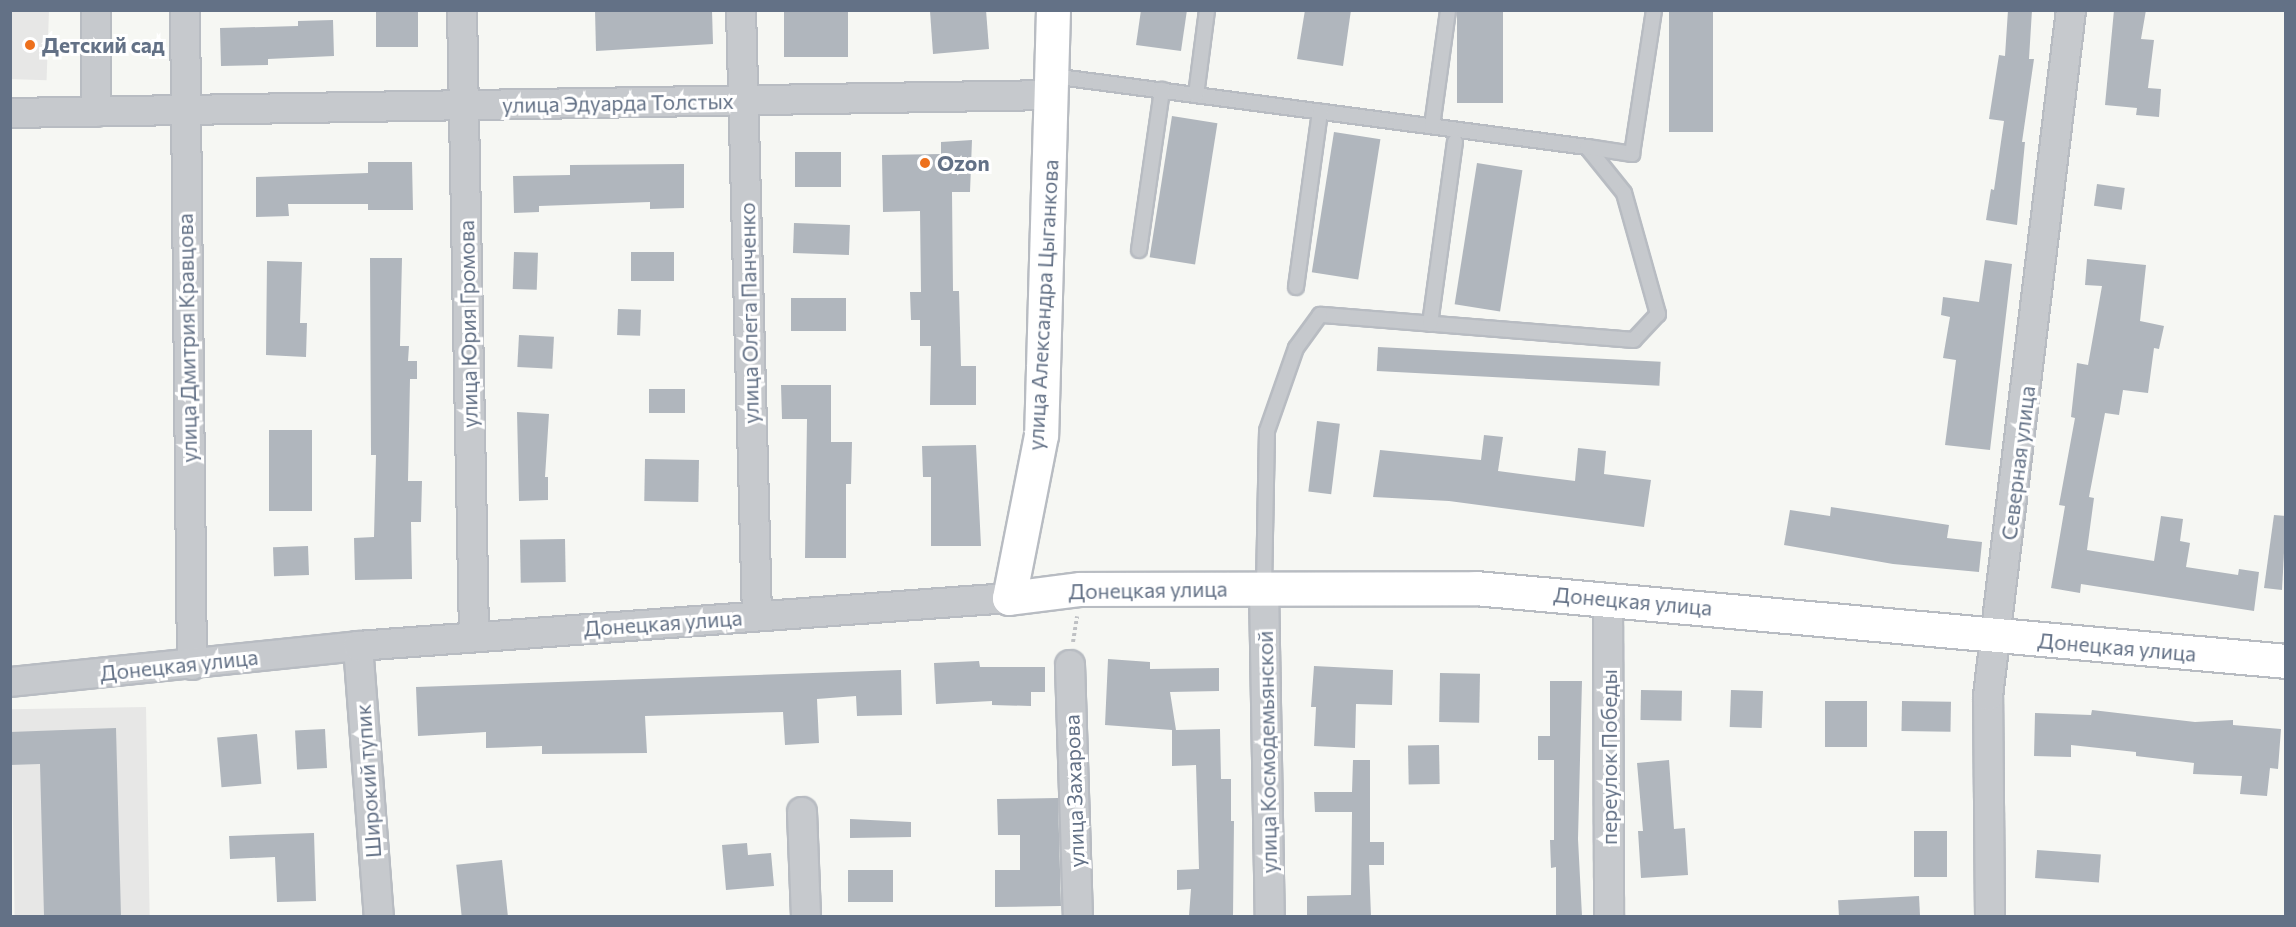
<!DOCTYPE html>
<meta charset="utf-8">
<style>
body{margin:0}
#map{position:relative;width:2296px;height:927px;overflow:hidden;background:#f6f7f3;font-family:Commissioner,sans-serif}
div>[style]{position:absolute}
.built>*{inset:0;background:#e7e7e6;transform-origin:0 0}
.building>*{inset:0;background:#b0b6bd;transform-origin:0 0}
.path>*{height:4px;margin-top:-2px;transform-origin:0;background:repeating-linear-gradient(90deg,#bfc1c4 0 3px,transparent 0 6px)}
.roads{filter:drop-shadow(2px 0 #b8bcc2) drop-shadow(-2px 0 #b8bcc2) drop-shadow(0 2px #b8bcc2) drop-shadow(0 -2px #b8bcc2)}
.lane>*{height:14px;margin:-7px;padding:0 7px;transform-origin:7px;border-radius:7px;background:#c6c9cd}
.street>*{height:28px;margin:-14px;padding:0 14px;transform-origin:14px;border-radius:14px;background:#c6c9cd}
.secondary>*{height:33px;margin:-16.5px;padding:0 16.5px;transform-origin:16.5px;border-radius:16.5px;background:#fff}
.dots>*{width:16px;height:16px;translate:-50% -50%;box-sizing:border-box;border:3px solid #fff;border-radius:50%}
span{translate:-50% -50%;white-space:nowrap;text-align:center;line-height:1.15;-webkit-text-stroke:6px #fff;paint-order:stroke}
.poi-label{font-size:21px;color:#637186;font-weight:700}
.left{translate:0 -50%;text-align:left}
.street-label{font-size:21px;color:#637186}
.frame{position:absolute;inset:0;border:12px solid #637186;pointer-events:none}
</style>
<div id="map">
<div class="built">
<i style="left:11px;top:10px;width:38px;height:69px;rotate:2deg"></i>
<i style="left:146px;top:707px;width:209px;height:135px;rotate:89deg"></i>
</div>
<div class="building">
<i style="left:376px;top:10px;width:42px;height:37px"></i>
<i style="clip-path:polygon(595px 10px,712px 10px,713px 44px,596px 51px)"></i>
<i style="left:784px;top:10px;width:64px;height:47px"></i>
<i style="clip-path:polygon(940px 10px,986px 10px,989px 49px,933px 54px,930px 11px)"></i>
<i style="clip-path:polygon(1141px 10px,1187px 10px,1181px 51px,1136px 45px)"></i>
<i style="clip-path:polygon(1305px 10px,1351px 10px,1343px 66px,1297px 59px)"></i>
<i style="left:1457px;top:10px;width:46px;height:93px"></i>
<i style="left:1669px;top:10px;width:44px;height:122px"></i>
<i style="clip-path:polygon(2008px 10px,2032px 10px,2029px 59px,2034px 59px,2022px 142px,2025px 142px,2017px 225px,1986px 220px,1991px 189px,1994px 190px,2004px 121px,1989px 119px,1999px 55px,2005px 56px)"></i>
<i style="clip-path:polygon(2114px 10px,2146px 10px,2141px 39px,2154px 40px,2148px 88px,2161px 89px,2159px 117px,2136px 115px,2137px 108px,2105px 105px)"></i>
<i style="clip-path:polygon(333px 20px,334px 56px,268px 59px,268px 65px,221px 66px,220px 28px,298px 26px,298px 21px)"></i>
<i style="left:1172px;top:116px;width:46px;height:143px;rotate:9deg"></i>
<i style="left:1334px;top:132px;width:47px;height:142px;rotate:9deg"></i>
<i style="clip-path:polygon(972px 140px,970px 192px,952px 192px,953px 291px,959px 291px,961px 366px,976px 366px,976px 405px,930px 405px,931px 346px,920px 346px,920px 320px,911px 320px,910px 292px,921px 292px,920px 211px,883px 212px,882px 155px,941px 154px,941px 142px)"></i>
<i style="left:795px;top:152px;width:46px;height:35px"></i>
<i style="clip-path:polygon(368px 162px,412px 162px,413px 210px,368px 210px,368px 204px,288px 204px,289px 216px,256px 217px,256px 177px,368px 173px)"></i>
<i style="left:1477px;top:163px;width:46px;height:143px;rotate:9deg"></i>
<i style="clip-path:polygon(684px 164px,684px 208px,650px 209px,650px 202px,539px 206px,539px 212px,514px 213px,513px 176px,570px 175px,570px 165px)"></i>
<i style="left:2097px;top:184px;width:28px;height:22px;rotate:8deg"></i>
<i style="left:794px;top:223px;width:56px;height:30px;rotate:2deg"></i>
<i style="left:514px;top:252px;width:24px;height:37px;rotate:2deg"></i>
<i style="left:631px;top:252px;width:43px;height:29px"></i>
<i style="clip-path:polygon(370px 258px,402px 258px,400px 346px,409px 346px,408px 361px,417px 361px,417px 379px,410px 379px,408px 481px,422px 481px,421px 522px,411px 522px,412px 579px,355px 580px,354px 538px,374px 537px,376px 455px,371px 455px)"></i>
<i style="clip-path:polygon(2087px 259px,2146px 265px,2140px 321px,2164px 326px,2159px 349px,2154px 348px,2148px 393px,2123px 390px,2119px 415px,2105px 413px,2089px 497px,2094px 498px,2087px 550px,2154px 561px,2161px 516px,2183px 519px,2180px 541px,2190px 543px,2186px 567px,2238px 575px,2239px 569px,2259px 572px,2254px 611px,2081px 584px,2080px 593px,2051px 588px,2065px 506px,2059px 505px,2075px 418px,2071px 417px,2077px 363px,2088px 365px,2102px 286px,2085px 285px)"></i>
<i style="clip-path:polygon(1985px 260px,2012px 264px,1990px 450px,1945px 445px,1956px 360px,1943px 358px,1950px 317px,1941px 315px,1943px 297px,1979px 302px)"></i>
<i style="clip-path:polygon(267px 261px,302px 262px,300px 323px,307px 323px,306px 357px,266px 355px)"></i>
<i style="left:791px;top:298px;width:55px;height:33px"></i>
<i style="left:618px;top:309px;width:23px;height:26px;rotate:2deg"></i>
<i style="left:519px;top:335px;width:35px;height:32px;rotate:3deg"></i>
<i style="left:1378px;top:347px;width:283px;height:24px;rotate:3deg"></i>
<i style="clip-path:polygon(781px 385px,831px 385px,831px 442px,852px 442px,851px 484px,846px 484px,846px 558px,805px 558px,807px 419px,782px 419px)"></i>
<i style="left:649px;top:389px;width:36px;height:24px"></i>
<i style="clip-path:polygon(517px 412px,549px 414px,545px 477px,548px 477px,548px 500px,519px 501px)"></i>
<i style="left:1317px;top:421px;width:23px;height:71px;rotate:7deg"></i>
<i style="left:269px;top:430px;width:43px;height:81px"></i>
<i style="clip-path:polygon(1484px 435px,1503px 437px,1498px 471px,1575px 481px,1578px 448px,1606px 451px,1604px 474px,1651px 480px,1644px 527px,1449px 501px,1373px 497px,1380px 450px,1481px 460px)"></i>
<i style="clip-path:polygon(976px 445px,981px 546px,931px 546px,931px 477px,923px 477px,922px 446px)"></i>
<i style="left:645px;top:459px;width:54px;height:42px;rotate:1deg"></i>
<i style="clip-path:polygon(1831px 507px,1949px 525px,1947px 538px,1982px 542px,1979px 572px,1893px 564px,1784px 545px,1790px 510px,1830px 516px)"></i>
<i style="clip-path:polygon(2274px 515px,2286px 516px,2282px 590px,2264px 588px)"></i>
<i style="left:565px;top:539px;width:43px;height:45px;rotate:89deg"></i>
<i style="left:308px;top:546px;width:29px;height:35px;rotate:88deg"></i>
<i style="clip-path:polygon(1108px 659px,1150px 662px,1150px 669px,1219px 668px,1219px 691px,1170px 692px,1176px 730px,1220px 729px,1221px 779px,1231px 779px,1231px 821px,1234px 821px,1233px 916px,1189px 916px,1191px 889px,1177px 890px,1177px 870px,1199px 869px,1196px 765px,1172px 766px,1172px 730px,1105px 725px)"></i>
<i style="clip-path:polygon(979px 661px,980px 667px,1045px 667px,1045px 692px,1031px 692px,1031px 706px,992px 705px,992px 701px,936px 704px,934px 663px)"></i>
<i style="clip-path:polygon(1314px 666px,1393px 670px,1392px 705px,1356px 704px,1355px 748px,1314px 746px,1316px 707px,1311px 707px)"></i>
<i style="clip-path:polygon(901px 670px,902px 715px,857px 716px,856px 696px,817px 699px,819px 743px,785px 745px,783px 712px,645px 716px,647px 753px,542px 754px,542px 746px,486px 748px,486px 732px,418px 736px,416px 687px)"></i>
<i style="left:1440px;top:673px;width:40px;height:49px;rotate:1deg"></i>
<i style="clip-path:polygon(1550px 681px,1582px 681px,1578px 839px,1582px 916px,1556px 916px,1556px 867px,1551px 868px,1550px 840px,1554px 840px,1554px 760px,1538px 760px,1538px 736px,1550px 736px)"></i>
<i style="left:1641px;top:690px;width:41px;height:30px;rotate:1deg"></i>
<i style="left:1731px;top:690px;width:32px;height:37px;rotate:2deg"></i>
<i style="left:1825px;top:701px;width:42px;height:46px"></i>
<i style="left:1902px;top:701px;width:49px;height:30px;rotate:1deg"></i>
<i style="clip-path:polygon(2092px 710px,2195px 722px,2233px 720px,2233px 725px,2281px 729px,2278px 769px,2270px 768px,2267px 796px,2240px 794px,2242px 776px,2193px 774px,2194px 763px,2136px 756px,2136px 752px,2071px 745px,2071px 757px,2034px 756px,2035px 713px,2091px 715px)"></i>
<i style="clip-path:polygon(116px 728px,121px 916px,44px 916px,40px 764px,10px 765px,10px 732px)"></i>
<i style="left:325px;top:729px;width:39px;height:30px;rotate:87deg"></i>
<i style="left:257px;top:734px;width:50px;height:40px;rotate:85deg"></i>
<i style="left:1439px;top:745px;width:39px;height:31px;rotate:89deg"></i>
<i style="clip-path:polygon(1353px 760px,1370px 760px,1370px 842px,1384px 842px,1384px 865px,1369px 865px,1371px 916px,1307px 916px,1307px 896px,1351px 895px,1352px 812px,1315px 812px,1314px 792px,1352px 792px)"></i>
<i style="clip-path:polygon(1669px 760px,1674px 829px,1685px 828px,1688px 875px,1641px 878px,1638px 831px,1643px 831px,1637px 763px)"></i>
<i style="clip-path:polygon(1058px 798px,1061px 906px,995px 907px,995px 870px,1020px 870px,1020px 835px,998px 835px,997px 799px)"></i>
<i style="clip-path:polygon(850px 819px,911px 822px,911px 837px,850px 838px)"></i>
<i style="left:1914px;top:831px;width:33px;height:46px"></i>
<i style="clip-path:polygon(314px 833px,316px 901px,277px 902px,275px 857px,230px 859px,229px 836px)"></i>
<i style="clip-path:polygon(747px 843px,748px 855px,771px 853px,774px 886px,726px 890px,722px 845px)"></i>
<i style="left:2037px;top:850px;width:64px;height:28px;rotate:4deg"></i>
<i style="left:502px;top:860px;width:56px;height:46px;rotate:84deg"></i>
<i style="left:848px;top:870px;width:45px;height:32px"></i>
<i style="left:1919px;top:896px;width:20px;height:81px;rotate:87deg"></i>
</div>
<div class="path">
<i style="left:1073px;top:642px;width:26px;rotate:-81deg"></i>
</div>
<div class="roads">
<div class="lane">
<i style="left:1052px;top:76px;width:540px;rotate:7.56deg"></i>
<i style="left:1587px;top:147px;width:59px;rotate:51.2deg"></i>
<i style="left:1624px;top:193px;width:126px;rotate:74.3deg"></i>
<i style="left:1658px;top:314px;width:35px;rotate:133deg"></i>
<i style="left:1634px;top:340px;width:315px;rotate:-175.4deg"></i>
<i style="left:1320px;top:315px;width:41px;rotate:126deg"></i>
<i style="left:1296px;top:348px;width:88px;rotate:109.3deg"></i>
<i style="left:1267px;top:431px;width:157px;rotate:91.1deg"></i>
<i style="left:1196px;top:95px;width:86px;rotate:-82.6deg"></i>
<i style="left:1432px;top:126px;width:117px;rotate:-82.1deg"></i>
<i style="left:1587px;top:147px;width:46px;rotate:8.8deg"></i>
<i style="left:1632px;top:154px;width:146px;rotate:-81.3deg"></i>
<i style="left:1139px;top:250px;width:162px;rotate:-81.8deg"></i>
<i style="left:1296px;top:287px;width:177px;rotate:-82.2deg"></i>
<i style="left:1430px;top:324px;width:184px;rotate:-82.2deg"></i>
</div>
<div class="street">
<i style="left:96px;top:10px;width:102px;rotate:90deg"></i>
<i style="left:185px;top:10px;width:655px;rotate:89.39deg"></i>
<i style="left:462px;top:10px;width:627px;rotate:88.9deg"></i>
<i style="left:741px;top:10px;width:605px;rotate:88.49deg"></i>
<i style="left:10px;top:113px;width:1042px;rotate:-0.99deg"></i>
<i style="left:1264px;top:588px;width:328px;rotate:89deg"></i>
<i style="left:1608px;top:598px;width:318px;rotate:89.8deg"></i>
<i style="left:358px;top:646px;width:271px;rotate:85.6deg"></i>
<i style="left:1070px;top:665px;width:251px;rotate:88.2deg"></i>
<i style="left:10px;top:682px;width:350px;rotate:-5.9deg"></i>
<i style="left:358px;top:646px;width:653px;rotate:-4.22deg"></i>
<i style="left:802px;top:812px;width:104px;rotate:87.8deg"></i>
<i style="left:1990px;top:916px;width:220px;rotate:-90.5deg"></i>
<i style="left:1988px;top:696px;width:691px;rotate:-83.1deg"></i>
</div>
<div class="secondary">
<i style="left:1053px;top:10px;width:425px;rotate:91.6deg"></i>
<i style="left:1041px;top:435px;width:166px;rotate:101.1deg"></i>
<i style="left:1009px;top:598px;width:72px;rotate:-7.2deg"></i>
<i style="left:1080px;top:589px;width:395px;rotate:-0.1deg"></i>
<i style="left:1475px;top:588px;width:814px;rotate:5.14deg"></i>
</div>
</div>
<div class="dots">
<i style="left:30px;top:45px;background:#ed701c"></i>
<i style="left:925px;top:163px;background:#ed701c"></i>
</div>
<div class="poi-label">
<span class="left" style="left:42px;top:45px">Детский сад</span>
<span class="left" style="left:937px;top:163px">Ozon</span>
</div>
<div class="street-label">
<span style="left:618px;top:103px;rotate:-1deg">улица Эдуарда Толстых</span>
<span style="left:1043px;top:305px;rotate:-87deg">улица Александра Цыганкова</span>
<span style="left:749px;top:313px;rotate:-91deg">улица Олега Панченко</span>
<span style="left:468px;top:324px;rotate:-91deg">улица Юрия Громова</span>
<span style="left:187px;top:338px;rotate:-91deg">улица Дмитрия Кравцова</span>
<span style="left:2018px;top:463px;rotate:-83deg">Северная улица</span>
<span style="left:1148px;top:590px;rotate:-1deg">Донецкая улица</span>
<span style="left:1633px;top:601px;rotate:5deg">Донецкая улица</span>
<span style="left:663px;top:623px;rotate:-4deg">Донецкая улица</span>
<span style="left:2117px;top:647px;rotate:5deg">Донецкая улица</span>
<span style="left:179px;top:665px;rotate:-6deg">Донецкая улица</span>
<span style="left:1267px;top:752px;rotate:-91deg">улица Космодемьянской</span>
<span style="left:1609px;top:757px;rotate:-90deg">переулок Победы</span>
<span style="left:368px;top:781px;rotate:-94deg">Широкий тупик</span>
<span style="left:1074px;top:791px;rotate:-92deg">улица Захарова</span>
</div>
<div class="frame"></div>
</div>
